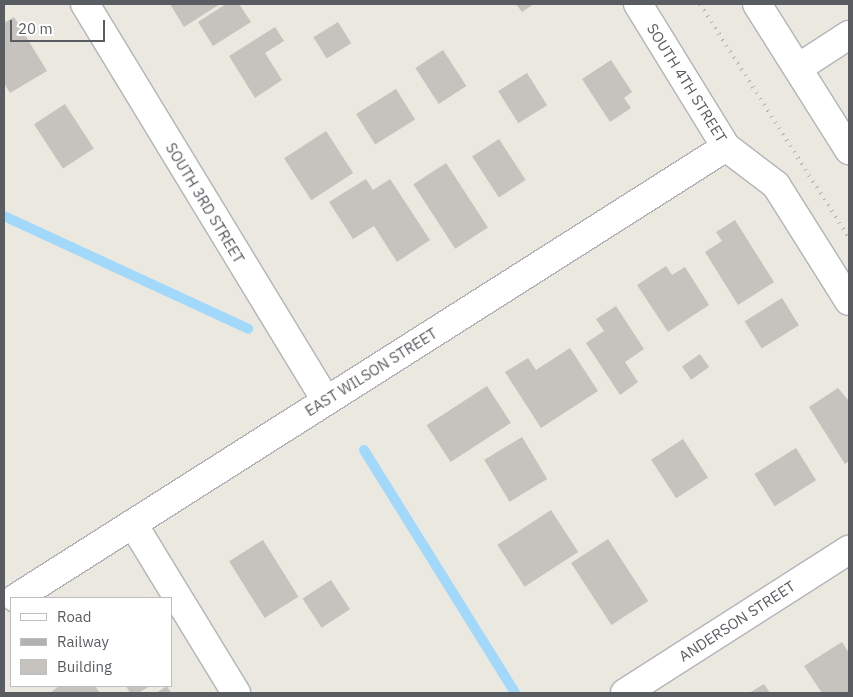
<!DOCTYPE html>
<style>
body{margin:0}
#map{position:relative;width:853px;height:697px;overflow:hidden;background:#ebe8e0;font-family:"IBM Plex Sans",sans-serif}
div>[style]{position:absolute}
.stream>*{height:10px;margin:-5px;padding:0 5px;transform-origin:5px;border-radius:5px;background:#a2d8fa}
.building>*{inset:0;background:#c6c3be;transform-origin:0 0}
.roads{filter:drop-shadow(1px 0 #b1b4b8) drop-shadow(-1px 0 #b1b4b8) drop-shadow(0 1px #b1b4b8) drop-shadow(0 -1px #b1b4b8)}
.minor>*{height:28px;margin:-14px;padding:0 14px;transform-origin:14px;border-radius:14px;background:#fff}
.rail>*{height:4px;margin-top:-2px;transform-origin:0;background:repeating-linear-gradient(90deg,#b1b2b2 0 1px,transparent 0 7px)}
span{translate:-50% -50%;white-space:nowrap;text-align:center;line-height:1.15;-webkit-text-stroke:5px #fff;paint-order:stroke}
.street-label{font-size:15px;color:#595d61}
.frame{position:absolute;inset:0;border:5px solid #595d61;pointer-events:none}
.legend{position:absolute;left:10px;top:597px;width:162px;height:90px;box-sizing:border-box;background:#fff;border:1px solid #bdbec0;margin:0;padding:6px 9px;list-style:none;font-size:15px;color:#595d61}
.legend li{display:flex;align-items:center;gap:10px;height:25px}
.legend b{width:25px;border:1px solid #bdbec0}
.scale{position:absolute;left:10px;top:20px;width:95px;height:22px;box-sizing:border-box;border:2px solid #595d61;border-top:0;padding-left:6px;font-size:15px;line-height:18px;white-space:nowrap;color:#595d61;-webkit-text-stroke:4px #fff;paint-order:stroke}
</style>
<div id="map">
<div class="stream">
<i style="left:4px;top:216px;width:269px;rotate:24.8deg"></i>
<i style="left:364px;top:450px;width:286px;rotate:58.1deg"></i>
</div>
<div class="building">
<i style="clip-path:polygon(170px 4px,220px 4px,184px 27px)"></i>
<i style="clip-path:polygon(226px 4px,239px 4px,251px 22px,213px 46px,198px 22px)"></i>
<i style="clip-path:polygon(516px 4px,534px 4px,522px 12px)"></i>
<i style="clip-path:polygon(14px 17px,47px 71px,10px 93px,4px 83px,4px 23px)"></i>
<i style="left:338px;top:22px;width:25px;height:29px;rotate:58deg"></i>
<i style="clip-path:polygon(275px 27px,284px 41px,265px 53px,282px 80px,255px 98px,229px 56px)"></i>
<i style="left:443px;top:50px;width:43px;height:33px;rotate:57deg"></i>
<i style="clip-path:polygon(611px 60px,632px 92px,624px 98px,631px 108px,610px 122px,582px 79px)"></i>
<i style="left:527px;top:73px;width:38px;height:34px;rotate:58deg"></i>
<i style="left:396px;top:89px;width:36px;height:47px;rotate:58deg"></i>
<i style="left:65px;top:104px;width:53px;height:37px;rotate:57deg"></i>
<i style="left:326px;top:131px;width:50px;height:50px;rotate:57deg"></i>
<i style="left:499px;top:139px;width:49px;height:32px;rotate:57deg"></i>
<i style="left:446px;top:163px;width:77px;height:39px;rotate:57deg"></i>
<i style="clip-path:polygon(366px 179px,373px 190px,390px 179px,430px 240px,397px 262px,374px 226px,353px 239px,329px 202px)"></i>
<i style="clip-path:polygon(735px 220px,774px 282px,738px 305px,705px 252px,722px 241px,716px 232px)"></i>
<i style="clip-path:polygon(666px 266px,672px 275px,685px 267px,709px 305px,668px 332px,637px 285px)"></i>
<i style="left:782px;top:298px;width:32px;height:44px;rotate:58deg"></i>
<i style="clip-path:polygon(616px 306px,644px 349px,625px 362px,638px 382px,620px 395px,586px 343px,604px 331px,596px 319px)"></i>
<i style="clip-path:polygon(570px 348px,598px 391px,541px 428px,505px 372px,528px 358px,536px 370px)"></i>
<i style="left:700px;top:354px;width:16px;height:22px;rotate:55deg"></i>
<i style="left:487px;top:386px;width:44px;height:72px;rotate:57deg"></i>
<i style="clip-path:polygon(838px 388px,849px 401px,849px 461px,845px 464px,809px 407px)"></i>
<i style="left:522px;top:437px;width:49px;height:44px;rotate:59deg"></i>
<i style="left:683px;top:439px;width:46px;height:38px;rotate:57deg"></i>
<i style="left:796px;top:448px;width:38px;height:49px;rotate:58deg"></i>
<i style="left:551px;top:510px;width:50px;height:64px;rotate:57deg"></i>
<i style="left:608px;top:539px;width:74px;height:44px;rotate:57deg"></i>
<i style="left:263px;top:540px;width:67px;height:40px;rotate:58deg"></i>
<i style="left:331px;top:580px;width:35px;height:34px;rotate:57deg"></i>
<i style="clip-path:polygon(842px 642px,849px 653px,849px 693px,822px 693px,804px 666px)"></i>
<i style="clip-path:polygon(764px 684px,770px 693px,749px 693px)"></i>
<i style="clip-path:polygon(59px 686px,95px 686px,100px 693px,50px 693px)"></i>
<i style="clip-path:polygon(126px 686px,150px 686px,138px 693px,130px 693px)"></i>
<i style="clip-path:polygon(167px 686px,171px 693px,156px 693px)"></i>
</div>
<div class="roads">
<div class="minor">
<i style="left:85px;top:4px;width:464px;rotate:58.7deg"></i>
<i style="left:638px;top:4px;width:168px;rotate:58.4deg"></i>
<i style="left:726px;top:147px;width:63px;rotate:37.2deg"></i>
<i style="left:776px;top:185px;width:137px;rotate:57.8deg"></i>
<i style="left:757px;top:4px;width:173px;rotate:57.8deg"></i>
<i style="left:798px;top:68px;width:61px;rotate:-32.9deg"></i>
<i style="left:133px;top:524px;width:198px;rotate:58.6deg"></i>
<i style="left:16px;top:598px;width:841px;rotate:-32.42deg"></i>
<i style="left:625px;top:693px;width:266px;rotate:-32.6deg"></i>
</div>
</div>
<div class="rail">
<i style="left:700px;top:4px;width:277px;rotate:57.5deg"></i>
</div>
<div class="street-label">
<span style="left:687px;top:83px;rotate:58deg">SOUTH 4TH STREET</span>
<span style="left:205px;top:203px;rotate:59deg">SOUTH 3RD STREET</span>
<span style="left:371px;top:372px;rotate:-32deg">EAST WILSON STREET</span>
<span style="left:737px;top:621px;rotate:-33deg">ANDERSON STREET</span>
</div>
<div class="frame"></div>
<ul class="legend">
<li><b style="height:6px;background:#fff"></b>Road</li>
<li><b style="height:6px;background:#b1b2b2"></b>Railway</li>
<li><b style="height:14px;background:#c6c3be"></b>Building</li>
</ul>
<div class="scale">20 m</div>
</div>
